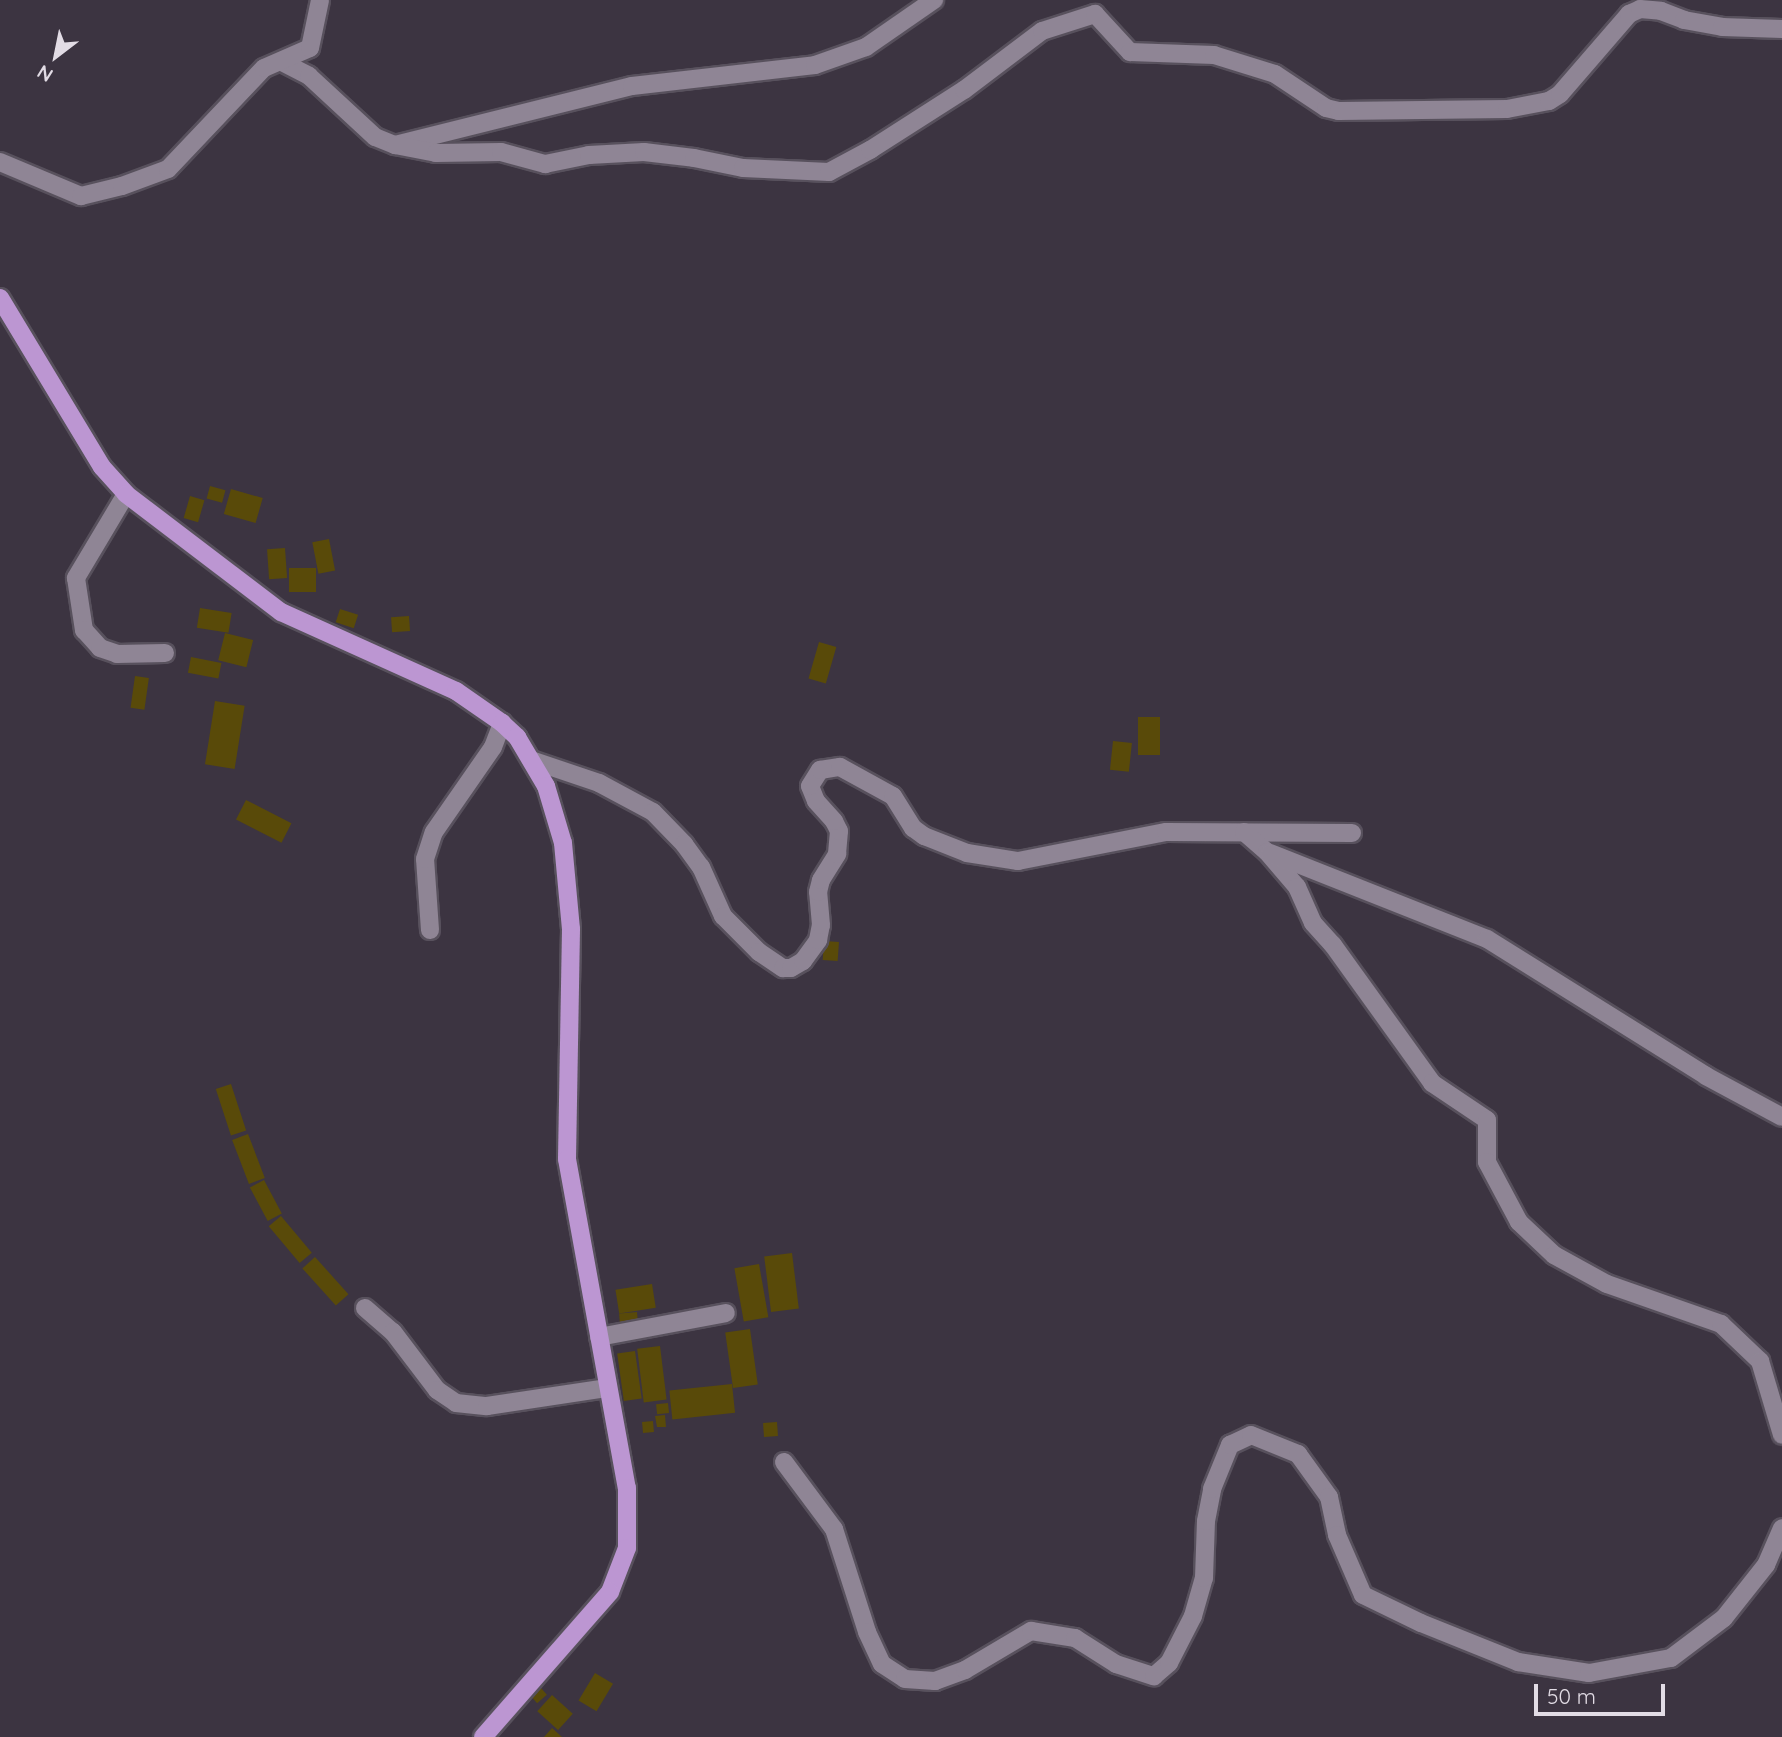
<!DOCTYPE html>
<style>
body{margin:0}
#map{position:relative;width:1782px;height:1737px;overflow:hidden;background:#3c3441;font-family:Quicksand,sans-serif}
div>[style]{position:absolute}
.building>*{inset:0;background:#594a09;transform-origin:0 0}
.roads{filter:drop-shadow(2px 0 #58515d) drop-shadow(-2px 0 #58515d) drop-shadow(0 2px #58515d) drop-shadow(0 -2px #58515d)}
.minor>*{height:18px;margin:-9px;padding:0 9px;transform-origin:9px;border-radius:9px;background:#8f8595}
.major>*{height:18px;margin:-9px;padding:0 9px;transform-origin:9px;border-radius:9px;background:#bc96d2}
span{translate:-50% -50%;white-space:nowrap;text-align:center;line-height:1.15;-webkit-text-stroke:5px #3c3441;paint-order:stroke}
.north{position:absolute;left:21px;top:21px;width:70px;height:70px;-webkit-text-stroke:5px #3c3441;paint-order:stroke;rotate:212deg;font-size:19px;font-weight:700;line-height:28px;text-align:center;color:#e2dce5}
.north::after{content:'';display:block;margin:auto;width:24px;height:32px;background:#e2dce5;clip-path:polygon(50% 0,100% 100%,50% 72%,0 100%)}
.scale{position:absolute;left:1534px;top:1684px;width:131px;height:32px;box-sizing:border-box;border:4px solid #e2dce5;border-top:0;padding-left:9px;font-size:21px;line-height:24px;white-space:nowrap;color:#e2dce5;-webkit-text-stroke:5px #3c3441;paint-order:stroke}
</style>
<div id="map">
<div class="building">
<i style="left:210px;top:486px;width:16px;height:13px;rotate:15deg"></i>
<i style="left:231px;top:489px;width:33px;height:26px;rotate:16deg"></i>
<i style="left:190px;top:496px;width:15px;height:23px;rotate:16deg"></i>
<i style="left:329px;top:539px;width:32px;height:17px;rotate:79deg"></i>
<i style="left:285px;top:548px;width:30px;height:18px;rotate:86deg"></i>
<i style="left:289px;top:568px;width:27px;height:24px"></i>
<i style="left:200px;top:608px;width:32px;height:20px;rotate:9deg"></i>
<i style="left:340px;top:609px;width:19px;height:14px;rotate:18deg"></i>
<i style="left:409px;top:616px;width:15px;height:18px;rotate:86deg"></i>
<i style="left:225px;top:633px;width:29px;height:28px;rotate:14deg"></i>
<i style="left:819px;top:642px;width:18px;height:38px;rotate:16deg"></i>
<i style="left:191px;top:657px;width:31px;height:16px;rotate:11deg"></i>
<i style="left:135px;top:676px;width:14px;height:32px;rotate:8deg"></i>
<i style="left:215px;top:701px;width:30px;height:64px;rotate:9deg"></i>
<i style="left:1138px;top:717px;width:22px;height:38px"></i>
<i style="left:1113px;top:741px;width:19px;height:29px;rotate:6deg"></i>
<i style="left:246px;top:800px;width:51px;height:22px;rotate:27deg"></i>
<i style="left:824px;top:941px;width:15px;height:19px;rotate:4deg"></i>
<i style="left:231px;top:1084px;width:49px;height:16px;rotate:72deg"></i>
<i style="left:248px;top:1134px;width:47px;height:17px;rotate:69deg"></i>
<i style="left:264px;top:1180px;width:38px;height:16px;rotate:62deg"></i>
<i style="left:281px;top:1216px;width:48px;height:16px;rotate:50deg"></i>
<i style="left:792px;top:1253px;width:56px;height:28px;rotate:83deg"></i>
<i style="left:315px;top:1257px;width:50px;height:17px;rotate:48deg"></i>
<i style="left:759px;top:1264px;width:54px;height:25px;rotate:80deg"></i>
<i style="left:652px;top:1284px;width:24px;height:37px;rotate:81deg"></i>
<i style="left:637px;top:1312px;width:11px;height:18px;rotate:85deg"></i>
<i style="left:750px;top:1329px;width:56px;height:25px;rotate:82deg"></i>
<i style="left:660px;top:1346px;width:54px;height:23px;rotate:83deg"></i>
<i style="left:635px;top:1351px;width:48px;height:18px;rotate:82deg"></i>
<i style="left:732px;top:1384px;width:29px;height:63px;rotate:84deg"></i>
<i style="left:668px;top:1403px;width:10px;height:12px;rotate:84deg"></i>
<i style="clip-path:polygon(665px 1415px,666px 1427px,657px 1427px,655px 1416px)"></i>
<i style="left:653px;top:1421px;width:11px;height:11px;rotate:85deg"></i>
<i style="left:777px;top:1422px;width:14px;height:14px;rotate:86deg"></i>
<i style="left:595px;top:1673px;width:21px;height:32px;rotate:31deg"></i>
<i style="left:541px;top:1688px;width:9px;height:13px;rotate:49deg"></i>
<i style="left:552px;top:1695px;width:28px;height:22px;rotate:42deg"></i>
<i style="clip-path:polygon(552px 1728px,562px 1737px,544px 1737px)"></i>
</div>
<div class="roads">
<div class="minor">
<i style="left:282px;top:62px;width:30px;rotate:27deg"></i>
<i style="left:309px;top:76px;width:90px;rotate:42.7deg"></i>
<i style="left:375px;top:137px;width:22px;rotate:22deg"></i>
<i style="left:395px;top:145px;width:244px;rotate:-14deg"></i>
<i style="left:632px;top:86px;width:184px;rotate:-6.5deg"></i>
<i style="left:815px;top:65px;width:54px;rotate:-19.4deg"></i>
<i style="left:866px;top:47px;width:83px;rotate:-34.7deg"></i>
<i style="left:395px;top:145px;width:42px;rotate:11deg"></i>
<i style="left:436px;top:153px;width:65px;rotate:-0.9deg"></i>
<i style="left:501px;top:152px;width:46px;rotate:15.3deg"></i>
<i style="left:545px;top:164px;width:45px;rotate:-11.6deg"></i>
<i style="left:589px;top:155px;width:55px;rotate:-3.1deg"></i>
<i style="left:644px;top:152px;width:50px;rotate:6.8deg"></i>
<i style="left:694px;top:158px;width:50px;rotate:11.5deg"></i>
<i style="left:743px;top:168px;width:86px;rotate:2.7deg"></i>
<i style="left:829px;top:172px;width:47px;rotate:-28.2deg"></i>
<i style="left:870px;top:150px;width:112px;rotate:-32.6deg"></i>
<i style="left:964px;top:90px;width:98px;rotate:-37.1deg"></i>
<i style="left:1042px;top:31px;width:56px;rotate:-17.8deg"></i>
<i style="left:1095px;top:14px;width:52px;rotate:47.4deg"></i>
<i style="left:1130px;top:52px;width:84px;rotate:2deg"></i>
<i style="left:1214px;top:55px;width:64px;rotate:17.3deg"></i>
<i style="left:1275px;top:74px;width:61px;rotate:33.7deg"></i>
<i style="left:1326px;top:108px;width:13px;rotate:13deg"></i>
<i style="left:1339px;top:111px;width:168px;rotate:-0.7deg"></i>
<i style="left:1507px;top:109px;width:43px;rotate:-10.8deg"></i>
<i style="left:1549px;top:101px;width:13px;rotate:-32deg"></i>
<i style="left:1560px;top:94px;width:106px;rotate:-49.2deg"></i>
<i style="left:1629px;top:14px;width:12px;rotate:-24deg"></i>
<i style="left:1640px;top:9px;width:21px;rotate:5deg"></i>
<i style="left:1661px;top:11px;width:25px;rotate:21deg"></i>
<i style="left:1684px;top:20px;width:39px;rotate:10deg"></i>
<i style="left:1722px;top:27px;width:60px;rotate:1.9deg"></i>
<i style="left:0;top:162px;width:88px;rotate:22.8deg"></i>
<i style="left:81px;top:196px;width:42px;rotate:-13.7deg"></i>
<i style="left:122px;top:186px;width:49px;rotate:-20.3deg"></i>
<i style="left:168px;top:169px;width:139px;rotate:-46.5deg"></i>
<i style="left:264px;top:68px;width:50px;rotate:-23.5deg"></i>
<i style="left:310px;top:48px;width:49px;rotate:-78.2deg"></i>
<i style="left:126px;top:494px;width:98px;rotate:120.8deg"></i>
<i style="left:76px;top:578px;width:53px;rotate:81.3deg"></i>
<i style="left:84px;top:630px;width:24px;rotate:48deg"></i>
<i style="left:100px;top:648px;width:18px;rotate:19deg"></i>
<i style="left:117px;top:654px;width:48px;rotate:-1.2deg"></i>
<i style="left:531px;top:760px;width:72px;rotate:18.7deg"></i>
<i style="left:599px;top:783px;width:61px;rotate:28.2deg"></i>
<i style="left:653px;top:812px;width:45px;rotate:45.9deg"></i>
<i style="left:684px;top:844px;width:29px;rotate:54deg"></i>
<i style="left:701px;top:867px;width:54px;rotate:65.8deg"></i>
<i style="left:723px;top:916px;width:51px;rotate:45deg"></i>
<i style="left:759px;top:952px;width:29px;rotate:34deg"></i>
<i style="left:783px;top:968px;width:8px"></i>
<i style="left:791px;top:968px;width:14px;rotate:-30deg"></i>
<i style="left:803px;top:961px;width:26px;rotate:-54deg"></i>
<i style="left:818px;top:940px;width:15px;rotate:-79deg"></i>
<i style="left:821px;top:925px;width:33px;rotate:-95deg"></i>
<i style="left:818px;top:892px;width:12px;rotate:-76deg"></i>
<i style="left:821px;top:880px;width:31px;rotate:-58deg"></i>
<i style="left:837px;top:854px;width:23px;rotate:-85deg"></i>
<i style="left:839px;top:831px;width:11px;rotate:-117deg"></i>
<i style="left:834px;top:821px;width:27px;rotate:-132deg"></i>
<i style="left:816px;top:801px;width:16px;rotate:-112deg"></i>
<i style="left:810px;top:786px;width:19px;rotate:-58deg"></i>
<i style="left:820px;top:770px;width:20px;rotate:-9deg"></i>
<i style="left:840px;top:767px;width:60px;rotate:28.7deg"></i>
<i style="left:893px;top:796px;width:38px;rotate:58deg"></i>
<i style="left:913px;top:828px;width:14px;rotate:36deg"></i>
<i style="left:924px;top:836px;width:46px;rotate:21.6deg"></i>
<i style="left:967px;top:853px;width:52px;rotate:8.9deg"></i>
<i style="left:1018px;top:861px;width:151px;rotate:-11.1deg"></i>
<i style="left:1166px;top:832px;width:186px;rotate:0.3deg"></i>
<i style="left:1244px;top:832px;width:30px;rotate:41deg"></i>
<i style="left:1267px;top:852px;width:46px;rotate:49.4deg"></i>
<i style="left:1297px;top:887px;width:39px;rotate:66deg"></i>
<i style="left:1313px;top:923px;width:30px;rotate:48deg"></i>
<i style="left:1333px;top:945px;width:170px;rotate:54.3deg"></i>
<i style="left:1432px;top:1083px;width:66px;rotate:33.9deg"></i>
<i style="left:1487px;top:1120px;width:42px;rotate:90deg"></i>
<i style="left:1487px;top:1162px;width:68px;rotate:61.9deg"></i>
<i style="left:1519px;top:1222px;width:48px;rotate:43.3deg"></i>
<i style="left:1554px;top:1255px;width:60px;rotate:28.7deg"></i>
<i style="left:1607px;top:1284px;width:121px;rotate:19.3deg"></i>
<i style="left:1721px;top:1324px;width:54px;rotate:43.5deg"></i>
<i style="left:1760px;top:1361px;width:77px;rotate:73.4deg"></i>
<i style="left:1270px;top:853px;width:233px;rotate:21.6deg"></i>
<i style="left:1487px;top:939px;width:258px;rotate:32deg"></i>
<i style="left:1706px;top:1076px;width:86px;rotate:28.3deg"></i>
<i style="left:430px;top:930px;width:71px;rotate:-94deg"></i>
<i style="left:425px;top:859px;width:28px;rotate:-72deg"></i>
<i style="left:434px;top:832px;width:103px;rotate:-55.2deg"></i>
<i style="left:493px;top:747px;width:26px;rotate:-69deg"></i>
<i style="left:365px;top:1308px;width:37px;rotate:41deg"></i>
<i style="left:393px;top:1332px;width:73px;rotate:52.8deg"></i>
<i style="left:437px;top:1390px;width:23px;rotate:34deg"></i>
<i style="left:456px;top:1403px;width:31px;rotate:6deg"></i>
<i style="left:487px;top:1406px;width:122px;rotate:-8.5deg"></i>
<i style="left:599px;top:1337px;width:129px;rotate:-10.7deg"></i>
<i style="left:784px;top:1462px;width:84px;rotate:53.3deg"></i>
<i style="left:834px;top:1529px;width:108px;rotate:72.2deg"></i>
<i style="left:867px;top:1632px;width:35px;rotate:65deg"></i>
<i style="left:882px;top:1664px;width:27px;rotate:33deg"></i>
<i style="left:905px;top:1679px;width:30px;rotate:4deg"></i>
<i style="left:935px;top:1681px;width:32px;rotate:-20deg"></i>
<i style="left:965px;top:1670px;width:77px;rotate:-30.6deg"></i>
<i style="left:1031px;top:1631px;width:45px;rotate:9deg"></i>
<i style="left:1075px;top:1638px;width:49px;rotate:32.4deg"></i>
<i style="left:1116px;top:1664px;width:40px;rotate:18deg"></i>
<i style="left:1154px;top:1676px;width:20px;rotate:-41deg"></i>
<i style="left:1169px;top:1663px;width:53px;rotate:-62.9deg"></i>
<i style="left:1193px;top:1616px;width:40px;rotate:-74deg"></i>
<i style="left:1204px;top:1578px;width:57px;rotate:-88deg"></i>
<i style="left:1206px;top:1521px;width:33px;rotate:-79deg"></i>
<i style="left:1212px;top:1489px;width:48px;rotate:-67.8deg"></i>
<i style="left:1230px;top:1445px;width:23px;rotate:-25deg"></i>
<i style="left:1251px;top:1435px;width:51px;rotate:22deg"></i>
<i style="left:1298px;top:1454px;width:53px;rotate:54.2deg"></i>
<i style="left:1329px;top:1497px;width:39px;rotate:78deg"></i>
<i style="left:1337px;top:1535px;width:65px;rotate:66.6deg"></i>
<i style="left:1363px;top:1595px;width:64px;rotate:25.8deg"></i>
<i style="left:1421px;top:1623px;width:105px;rotate:21.9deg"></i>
<i style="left:1518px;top:1662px;width:72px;rotate:8.8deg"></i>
<i style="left:1589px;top:1673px;width:83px;rotate:-10.4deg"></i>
<i style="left:1671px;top:1658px;width:66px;rotate:-37deg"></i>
<i style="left:1724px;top:1618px;width:68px;rotate:-51.6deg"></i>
<i style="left:1766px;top:1565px;width:40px;rotate:-66.6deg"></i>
</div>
<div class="major">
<i style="left:0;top:298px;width:197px;rotate:58.9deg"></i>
<i style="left:102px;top:467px;width:36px;rotate:48deg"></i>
<i style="left:126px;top:494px;width:195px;rotate:37.3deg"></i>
<i style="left:281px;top:612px;width:192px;rotate:24.3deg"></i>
<i style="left:456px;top:691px;width:56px;rotate:34.8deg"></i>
<i style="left:502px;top:723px;width:21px;rotate:43deg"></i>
<i style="left:517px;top:737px;width:57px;rotate:59.4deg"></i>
<i style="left:546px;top:786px;width:59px;rotate:73.4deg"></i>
<i style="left:563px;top:843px;width:86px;rotate:84.7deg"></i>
<i style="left:571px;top:929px;width:230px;rotate:91deg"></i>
<i style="left:567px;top:1159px;width:334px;rotate:79.7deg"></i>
<i style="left:627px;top:1488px;width:60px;rotate:90deg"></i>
<i style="left:627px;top:1548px;width:47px;rotate:111.1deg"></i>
<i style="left:610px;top:1592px;width:193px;rotate:131.2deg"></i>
</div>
</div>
<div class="north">N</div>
<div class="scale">50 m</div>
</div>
